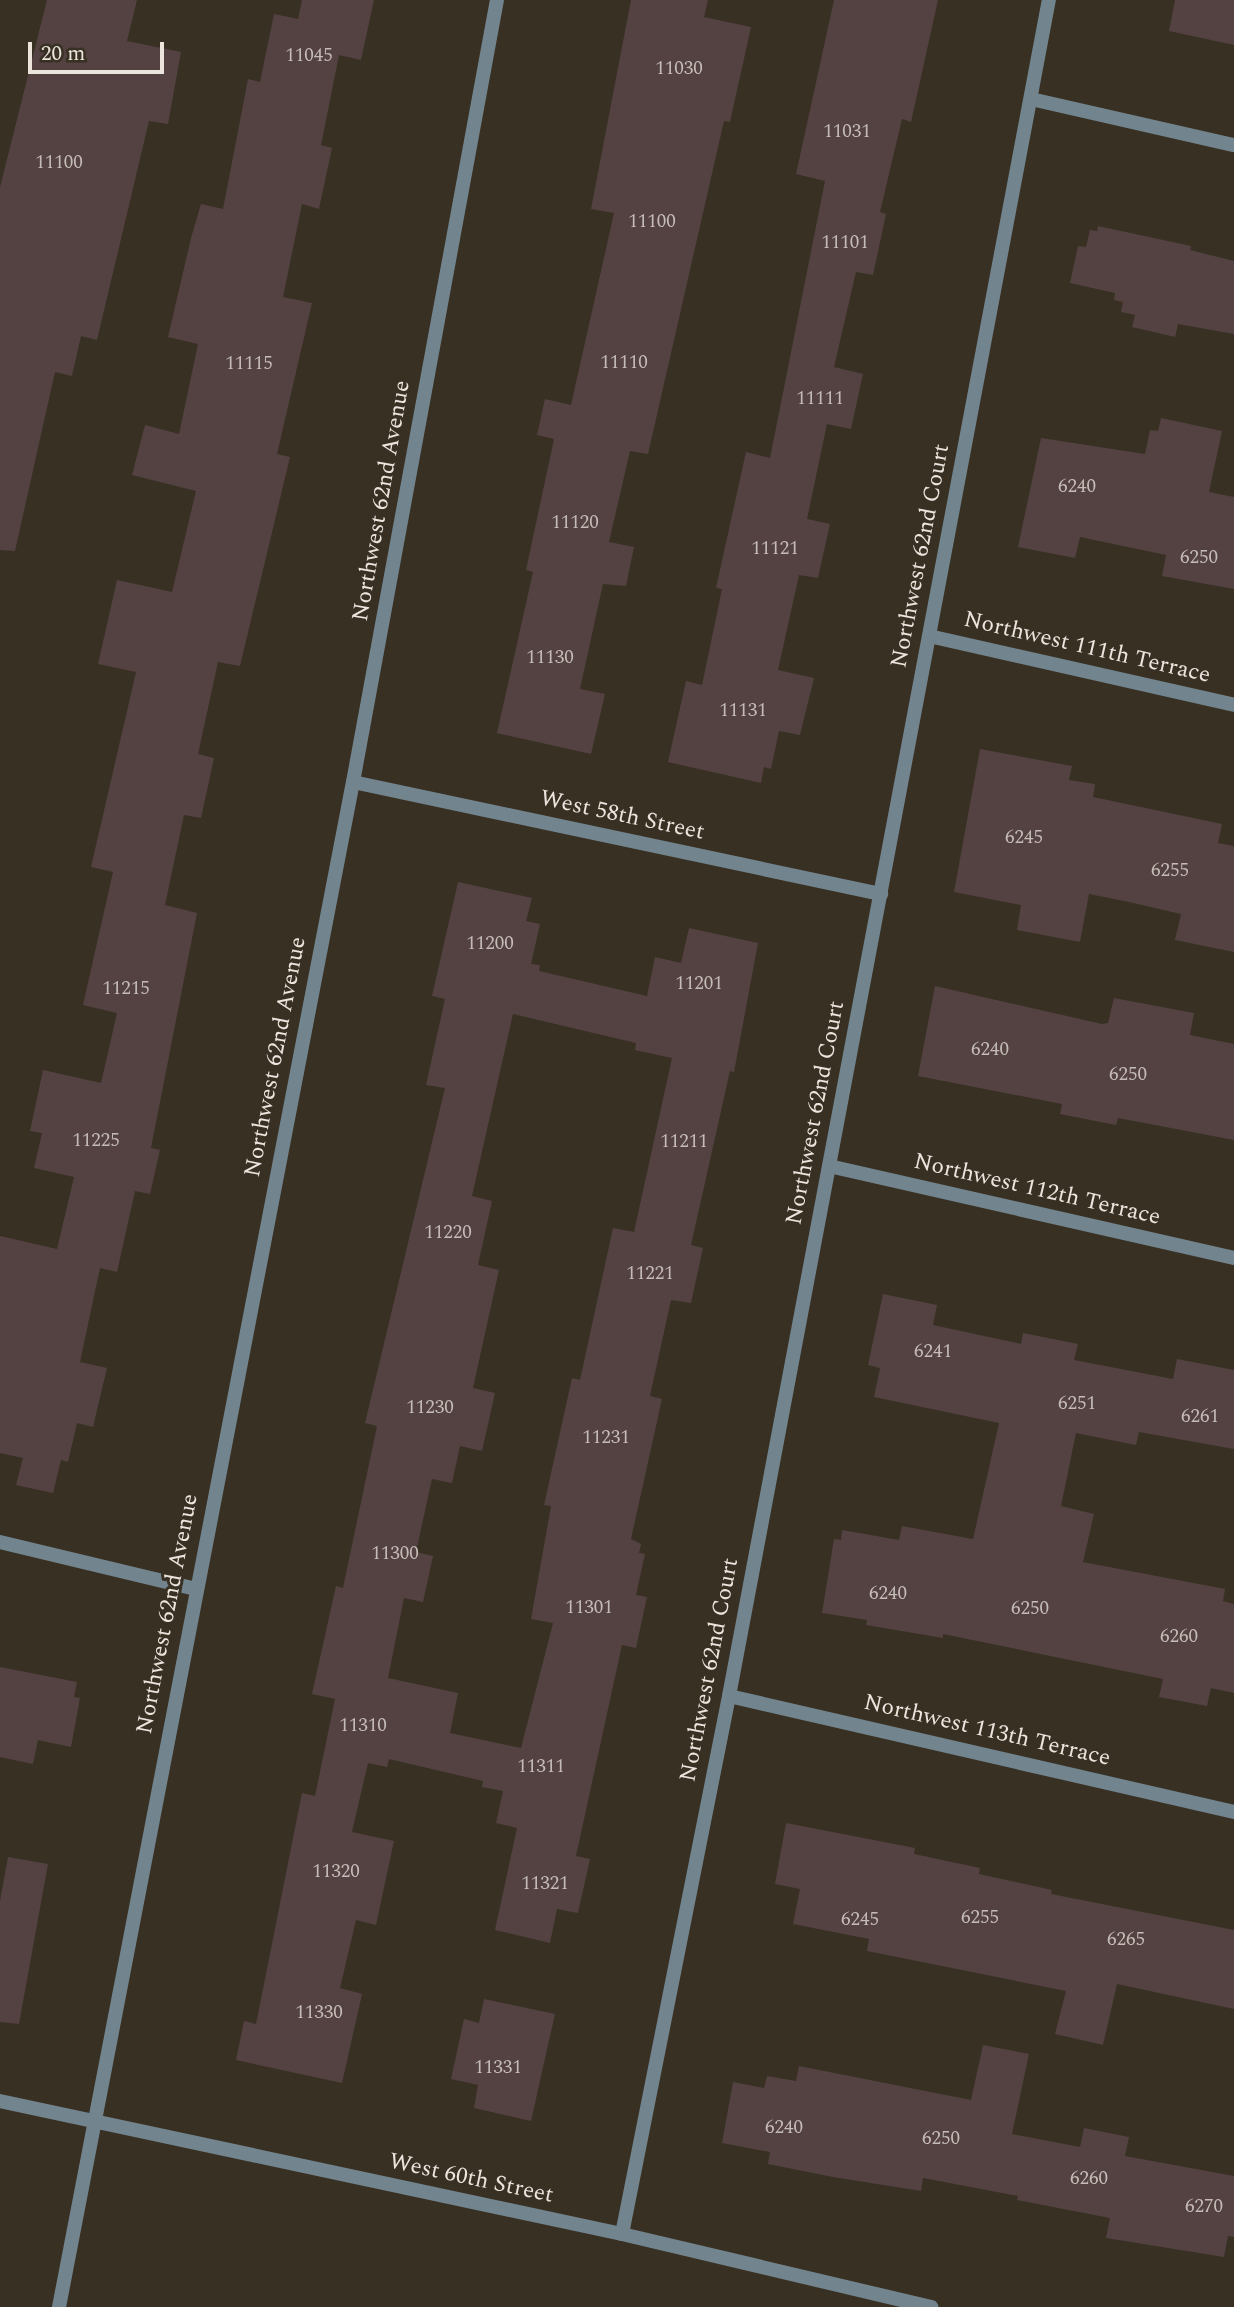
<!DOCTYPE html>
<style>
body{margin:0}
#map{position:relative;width:1234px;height:2307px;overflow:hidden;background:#393024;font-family:Spectral,serif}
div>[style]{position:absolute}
.building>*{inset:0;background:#534241}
.minor>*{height:14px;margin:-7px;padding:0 7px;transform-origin:7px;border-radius:7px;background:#72858e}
.tertiary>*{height:14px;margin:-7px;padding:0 7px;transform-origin:7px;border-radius:7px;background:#72858e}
span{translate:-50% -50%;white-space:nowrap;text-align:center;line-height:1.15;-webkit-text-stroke:6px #393024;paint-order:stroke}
.number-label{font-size:19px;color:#c5bcb7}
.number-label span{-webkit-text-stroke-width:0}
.street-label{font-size:23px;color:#ebe5de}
.scale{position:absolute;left:28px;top:42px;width:136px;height:32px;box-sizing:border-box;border:4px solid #ebe5de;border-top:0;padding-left:9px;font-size:21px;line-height:24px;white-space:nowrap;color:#ebe5de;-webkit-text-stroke:5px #393024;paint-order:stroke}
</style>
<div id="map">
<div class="building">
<i style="clip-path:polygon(47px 0,137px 0,127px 41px,181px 52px,168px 124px,149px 121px,97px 340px,81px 336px,72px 376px,55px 372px,15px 551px,0 550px,0 187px)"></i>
<i style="clip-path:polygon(302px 0,374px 0,361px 60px,339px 55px,321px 145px,332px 148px,319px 209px,302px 204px,283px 297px,312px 303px,277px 454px,290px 457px,240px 666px,218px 662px,198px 754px,214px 758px,201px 818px,184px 815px,165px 905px,197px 913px,151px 1148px,160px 1150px,150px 1194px,135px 1191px,117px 1272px,100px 1268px,80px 1362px,107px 1368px,93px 1427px,77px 1423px,68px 1462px,61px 1460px,53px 1493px,16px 1485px,23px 1458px,0 1453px,0 1236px,57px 1249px,74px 1177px,34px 1168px,42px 1133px,30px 1131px,43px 1070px,101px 1083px,117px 1013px,83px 1005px,113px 872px,91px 867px,136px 672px,98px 664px,117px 580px,172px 592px,196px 491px,132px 475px,145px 425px,179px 434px,198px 344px,168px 337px,191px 238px,201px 204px,223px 209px,248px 79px,260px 82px,274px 14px,298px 19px)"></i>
<i style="clip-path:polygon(631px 0,708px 0,704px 17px,751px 27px,730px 122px,724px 121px,648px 454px,630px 451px,609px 542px,634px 547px,626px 586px,603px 584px,580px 689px,605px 694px,591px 754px,497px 733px,533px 572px,526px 570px,554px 439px,537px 435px,545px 399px,571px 405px,614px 213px,591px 209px)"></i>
<i style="clip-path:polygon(834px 0,938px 0,911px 122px,902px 119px,880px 212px,886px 214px,873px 275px,856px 272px,834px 367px,863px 374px,851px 429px,827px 424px,807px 519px,830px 524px,818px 578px,799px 575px,778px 670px,814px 678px,800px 735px,779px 731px,771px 769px,764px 767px,761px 783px,668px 762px,686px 681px,702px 685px,722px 589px,716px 588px,746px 452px,770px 458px,825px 181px,796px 174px)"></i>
<i style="clip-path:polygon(1175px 0,1234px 0,1234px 45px,1169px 31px)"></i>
<i style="clip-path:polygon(1098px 226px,1191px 246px,1190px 250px,1234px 261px,1234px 334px,1178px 324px,1175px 337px,1132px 327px,1135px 315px,1121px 312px,1123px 302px,1114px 300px,1115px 293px,1070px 283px,1078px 246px,1086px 247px,1090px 230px,1097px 231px)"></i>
<i style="clip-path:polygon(1161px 418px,1222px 431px,1209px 492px,1234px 497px,1234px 589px,1162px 576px,1166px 555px,1080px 537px,1075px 558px,1018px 547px,1041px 438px,1145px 454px,1150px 430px,1158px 431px)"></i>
<i style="clip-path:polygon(980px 749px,1072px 766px,1069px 780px,1095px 784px,1093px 797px,1222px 824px,1218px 843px,1234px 846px,1234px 952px,1175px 940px,1181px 914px,1129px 902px,1089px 894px,1080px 942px,1017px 930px,1021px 905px,954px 892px)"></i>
<i style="clip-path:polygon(evenodd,458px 882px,532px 898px,526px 921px,540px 924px,531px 964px,540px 965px,539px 971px,647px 996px,655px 957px,681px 963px,689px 928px,758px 943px,734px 1072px,730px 1071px,691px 1245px,703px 1248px,691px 1303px,671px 1300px,650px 1396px,662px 1399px,631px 1539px,641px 1544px,639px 1553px,645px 1554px,636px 1595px,647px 1597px,636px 1648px,622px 1645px,576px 1856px,590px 1859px,578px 1913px,557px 1909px,550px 1943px,495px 1930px,517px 1828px,496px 1823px,503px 1791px,482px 1787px,483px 1781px,389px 1759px,387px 1767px,368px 1763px,352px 1832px,394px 1841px,376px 1925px,356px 1920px,340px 1988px,362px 1994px,342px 2083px,236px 2060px,244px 2021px,256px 2024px,302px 1793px,315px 1796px,335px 1699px,312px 1694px,336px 1586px,343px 1588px,377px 1426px,365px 1423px,445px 1088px,426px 1085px,445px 999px,432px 996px,458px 882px,513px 1014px,636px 1043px,635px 1050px,672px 1058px,634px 1232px,613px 1228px,580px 1380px,572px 1378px,544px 1505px,551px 1506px,531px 1619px,553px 1623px,521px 1748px,450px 1733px,458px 1693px,388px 1678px,404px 1598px,423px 1602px,433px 1556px,416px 1552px,432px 1479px,452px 1483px,460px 1446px,482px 1451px,495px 1393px,473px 1388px,499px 1270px,478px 1265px,492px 1201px,472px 1196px,513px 1014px)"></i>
<i style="clip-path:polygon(935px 986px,1102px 1024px,1108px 1023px,1114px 998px,1194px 1013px,1190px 1035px,1234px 1044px,1234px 1140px,1118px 1118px,1116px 1125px,1060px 1114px,1062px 1104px,918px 1076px)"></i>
<i style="clip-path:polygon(883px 1294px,937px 1305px,933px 1325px,1021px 1344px,1023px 1333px,1078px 1344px,1074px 1360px,1173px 1379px,1177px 1359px,1234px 1370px,1234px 1449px,1139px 1432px,1136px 1445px,1076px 1433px,1061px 1506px,1094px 1514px,1083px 1562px,1225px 1589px,1223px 1601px,1234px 1604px,1234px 1693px,1211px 1688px,1207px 1706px,1159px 1697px,1163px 1679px,943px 1634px,943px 1638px,866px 1625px,867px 1620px,822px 1613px,834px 1539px,841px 1540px,842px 1530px,899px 1540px,902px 1526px,973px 1539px,999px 1423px,874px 1397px,880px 1368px,868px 1365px)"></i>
<i style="clip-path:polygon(0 1667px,77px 1682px,74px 1697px,80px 1698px,71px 1747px,38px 1740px,33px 1764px,0 1757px)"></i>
<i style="clip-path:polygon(786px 1823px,915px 1848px,914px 1854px,980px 1868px,979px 1874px,1052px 1890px,1051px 1894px,1234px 1930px,1234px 2009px,1117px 1984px,1103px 2045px,1055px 2034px,1066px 1991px,867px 1951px,869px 1939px,793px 1924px,800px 1889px,775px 1884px)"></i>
<i style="clip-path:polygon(8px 1857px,48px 1864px,19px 2024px,0 2022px,0 1901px)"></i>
<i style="clip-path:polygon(484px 1999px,555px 2014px,531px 2121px,474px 2108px,478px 2085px,451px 2079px,464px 2019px,479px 2023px)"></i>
<i style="clip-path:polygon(983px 2045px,1029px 2054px,1012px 2134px,1080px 2147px,1084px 2128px,1129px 2137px,1125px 2156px,1234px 2176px,1234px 2237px,1228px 2236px,1224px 2257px,1106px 2238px,1110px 2218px,1017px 2200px,1018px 2196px,923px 2178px,921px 2191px,833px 2177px,768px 2164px,770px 2152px,722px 2143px,733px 2082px,764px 2088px,767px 2076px,796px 2081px,799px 2066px,971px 2100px)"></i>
</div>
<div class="minor">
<i style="left:1031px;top:99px;width:208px;rotate:12.8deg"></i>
<i style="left:929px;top:636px;width:313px;rotate:12.7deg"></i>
<i style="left:353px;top:782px;width:540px;rotate:11.98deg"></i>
<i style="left:829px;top:1166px;width:415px;rotate:12.8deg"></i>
<i style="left:0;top:1542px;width:202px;rotate:13.5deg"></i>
<i style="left:729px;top:1696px;width:518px;rotate:12.94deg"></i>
<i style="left:622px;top:2234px;width:549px;rotate:-78.75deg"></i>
<i style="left:729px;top:1696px;width:1726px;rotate:-79.32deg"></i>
</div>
<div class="tertiary">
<i style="left:0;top:2101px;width:636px;rotate:12.07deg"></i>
<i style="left:622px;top:2234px;width:318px;rotate:13.3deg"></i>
<i style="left:59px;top:2307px;width:1553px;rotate:-79.09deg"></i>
<i style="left:353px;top:782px;width:795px;rotate:-79.57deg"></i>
</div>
<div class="number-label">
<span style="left:309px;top:56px">11045</span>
<span style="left:679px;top:69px">11030</span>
<span style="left:847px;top:132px">11031</span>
<span style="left:59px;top:163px">11100</span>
<span style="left:652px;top:222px">11100</span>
<span style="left:845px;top:243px">11101</span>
<span style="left:624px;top:363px">11110</span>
<span style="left:249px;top:364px">11115</span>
<span style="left:820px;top:399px">11111</span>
<span style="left:1077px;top:487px">6240</span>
<span style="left:575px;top:523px">11120</span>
<span style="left:775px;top:549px">11121</span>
<span style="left:1199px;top:558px">6250</span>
<span style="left:550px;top:658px">11130</span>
<span style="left:743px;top:711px">11131</span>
<span style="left:1024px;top:838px">6245</span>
<span style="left:1170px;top:871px">6255</span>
<span style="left:490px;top:944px">11200</span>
<span style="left:699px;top:984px">11201</span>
<span style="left:126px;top:989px">11215</span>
<span style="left:990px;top:1050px">6240</span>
<span style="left:1128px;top:1075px">6250</span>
<span style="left:96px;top:1141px">11225</span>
<span style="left:684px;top:1142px">11211</span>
<span style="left:448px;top:1233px">11220</span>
<span style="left:650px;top:1274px">11221</span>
<span style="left:933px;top:1352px">6241</span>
<span style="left:1077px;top:1404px">6251</span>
<span style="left:430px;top:1408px">11230</span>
<span style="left:1200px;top:1417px">6261</span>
<span style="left:606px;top:1438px">11231</span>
<span style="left:395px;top:1554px">11300</span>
<span style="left:888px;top:1594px">6240</span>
<span style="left:589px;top:1608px">11301</span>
<span style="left:1030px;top:1609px">6250</span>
<span style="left:1179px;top:1637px">6260</span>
<span style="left:363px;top:1726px">11310</span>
<span style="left:541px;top:1767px">11311</span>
<span style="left:336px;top:1872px">11320</span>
<span style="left:545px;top:1884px">11321</span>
<span style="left:980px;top:1918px">6255</span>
<span style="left:860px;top:1920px">6245</span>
<span style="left:1126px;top:1940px">6265</span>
<span style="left:319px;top:2013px">11330</span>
<span style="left:498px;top:2068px">11331</span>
<span style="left:784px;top:2128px">6240</span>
<span style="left:941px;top:2139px">6250</span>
<span style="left:1089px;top:2179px">6260</span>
<span style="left:1204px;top:2207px">6270</span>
</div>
<div class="street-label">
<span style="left:382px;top:501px;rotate:-80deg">Northwest 62nd Avenue</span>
<span style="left:921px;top:556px;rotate:-79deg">Northwest 62nd Court</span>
<span style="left:1087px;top:648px;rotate:13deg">Northwest 111th Terrace</span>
<span style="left:622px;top:816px;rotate:12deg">West 58th Street</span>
<span style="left:276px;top:1057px;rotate:-79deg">Northwest 62nd Avenue</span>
<span style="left:816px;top:1113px;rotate:-79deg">Northwest 62nd Court</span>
<span style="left:1037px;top:1190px;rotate:13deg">Northwest 112th Terrace</span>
<span style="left:168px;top:1614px;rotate:-79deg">Northwest 62nd Avenue</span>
<span style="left:710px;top:1670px;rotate:-79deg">Northwest 62nd Court</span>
<span style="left:987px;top:1731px;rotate:13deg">Northwest 113th Terrace</span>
<span style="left:471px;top:2179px;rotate:12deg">West 60th Street</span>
</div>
<div class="scale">20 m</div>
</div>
